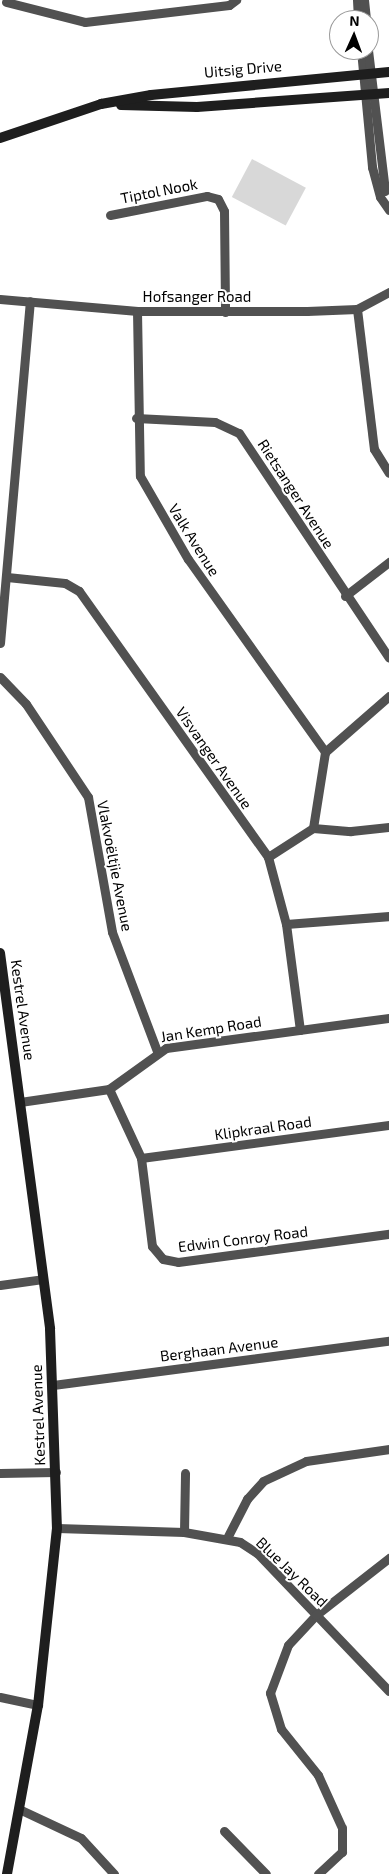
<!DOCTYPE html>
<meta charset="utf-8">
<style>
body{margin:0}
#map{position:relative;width:389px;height:1874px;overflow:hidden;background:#fff;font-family:"Exo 2",sans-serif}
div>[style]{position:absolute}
.green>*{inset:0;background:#d8d8d8;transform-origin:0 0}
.street>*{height:9px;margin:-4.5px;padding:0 4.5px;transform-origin:4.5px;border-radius:4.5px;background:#515151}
.secondary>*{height:10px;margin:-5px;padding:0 5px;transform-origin:5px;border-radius:5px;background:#1e1e1e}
span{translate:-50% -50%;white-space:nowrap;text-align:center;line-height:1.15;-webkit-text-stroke:4px #fff;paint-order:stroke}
.street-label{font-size:15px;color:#000}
.north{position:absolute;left:329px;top:10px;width:50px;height:50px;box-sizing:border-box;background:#fff;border:1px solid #999;border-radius:50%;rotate:2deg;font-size:14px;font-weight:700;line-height:20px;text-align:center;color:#000}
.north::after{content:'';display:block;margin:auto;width:18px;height:22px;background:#000;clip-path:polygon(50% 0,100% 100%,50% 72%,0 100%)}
</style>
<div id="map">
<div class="green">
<i style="left:252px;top:159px;width:61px;height:43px;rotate:28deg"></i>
</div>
<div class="street">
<i style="left:357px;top:0;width:20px;rotate:87deg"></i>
<i style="left:364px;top:0;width:20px;rotate:84deg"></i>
<i style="left:6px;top:2px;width:81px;rotate:14.2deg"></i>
<i style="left:85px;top:22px;width:145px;rotate:-6.7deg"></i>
<i style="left:229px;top:5px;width:9px;rotate:-36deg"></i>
<i style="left:361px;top:50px;width:118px;rotate:84.6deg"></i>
<i style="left:372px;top:167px;width:31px;rotate:75deg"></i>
<i style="left:380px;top:197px;width:16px;rotate:55deg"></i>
<i style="left:368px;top:50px;width:142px;rotate:83.1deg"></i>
<i style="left:110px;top:215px;width:99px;rotate:-11.1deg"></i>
<i style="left:207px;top:196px;width:11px;rotate:15deg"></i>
<i style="left:218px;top:199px;width:13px;rotate:63deg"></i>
<i style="left:224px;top:211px;width:101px;rotate:89.4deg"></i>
<i style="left:0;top:299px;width:138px;rotate:5deg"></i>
<i style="left:137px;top:311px;width:170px"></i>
<i style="left:307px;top:311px;width:50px;rotate:-2.3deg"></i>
<i style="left:357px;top:309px;width:36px;rotate:-28deg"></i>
<i style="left:357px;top:309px;width:141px;rotate:83.1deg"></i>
<i style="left:374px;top:449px;width:28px;rotate:58deg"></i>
<i style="left:137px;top:311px;width:165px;rotate:89deg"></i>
<i style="left:140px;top:476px;width:96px;rotate:60deg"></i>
<i style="left:188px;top:559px;width:237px;rotate:54.6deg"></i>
<i style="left:136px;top:418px;width:79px;rotate:2.9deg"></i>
<i style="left:215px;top:422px;width:26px;rotate:25deg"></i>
<i style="left:239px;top:433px;width:270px;rotate:56.3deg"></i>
<i style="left:7px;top:577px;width:58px;rotate:5.9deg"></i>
<i style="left:65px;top:583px;width:16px;rotate:30deg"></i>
<i style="left:79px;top:591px;width:326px;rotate:54.6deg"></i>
<i style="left:268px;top:857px;width:69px;rotate:75deg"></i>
<i style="left:286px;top:924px;width:107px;rotate:82.5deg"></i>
<i style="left:345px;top:596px;width:56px;rotate:-37.7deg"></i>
<i style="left:0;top:643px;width:343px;rotate:-85deg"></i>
<i style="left:0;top:677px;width:37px;rotate:46deg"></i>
<i style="left:26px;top:704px;width:112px;rotate:56.3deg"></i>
<i style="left:88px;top:797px;width:137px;rotate:79.9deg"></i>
<i style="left:112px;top:932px;width:127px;rotate:69.3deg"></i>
<i style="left:313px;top:828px;width:38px;rotate:5deg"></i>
<i style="left:351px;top:831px;width:38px;rotate:-6deg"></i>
<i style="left:268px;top:857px;width:54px;rotate:-32.8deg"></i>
<i style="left:313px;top:828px;width:77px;rotate:-81deg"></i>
<i style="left:325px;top:752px;width:85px;rotate:-41.2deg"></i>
<i style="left:286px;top:924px;width:103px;rotate:-4.4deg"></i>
<i style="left:109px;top:1089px;width:76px;rotate:65.1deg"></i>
<i style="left:141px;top:1158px;width:89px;rotate:82.9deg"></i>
<i style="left:152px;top:1246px;width:17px;rotate:50deg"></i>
<i style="left:163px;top:1259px;width:15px;rotate:11deg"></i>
<i style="left:178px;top:1262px;width:213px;rotate:-7.6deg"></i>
<i style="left:20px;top:1102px;width:90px;rotate:-8.3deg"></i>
<i style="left:109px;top:1089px;width:70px;rotate:-35.7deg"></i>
<i style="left:166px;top:1048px;width:225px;rotate:-7.7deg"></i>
<i style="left:141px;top:1158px;width:250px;rotate:-7.6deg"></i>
<i style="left:0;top:1285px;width:43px;rotate:-7.9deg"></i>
<i style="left:53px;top:1385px;width:339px;rotate:-7.5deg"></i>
<i style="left:0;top:1473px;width:56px;rotate:-1deg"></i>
<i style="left:57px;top:1528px;width:127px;rotate:1.8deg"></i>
<i style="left:184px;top:1532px;width:57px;rotate:10.1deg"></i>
<i style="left:240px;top:1542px;width:20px;rotate:33deg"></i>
<i style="left:257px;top:1553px;width:191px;rotate:46.3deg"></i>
<i style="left:184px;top:1532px;width:59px;rotate:-89deg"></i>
<i style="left:228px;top:1536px;width:42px;rotate:-62.8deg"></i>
<i style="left:247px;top:1499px;width:24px;rotate:-48deg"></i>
<i style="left:263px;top:1481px;width:47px;rotate:-24.9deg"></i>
<i style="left:306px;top:1461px;width:84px;rotate:-8.2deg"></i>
<i style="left:0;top:1697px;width:39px;rotate:12deg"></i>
<i style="left:19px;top:1809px;width:68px;rotate:25.1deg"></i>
<i style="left:81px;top:1838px;width:49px;rotate:47.5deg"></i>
<i style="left:224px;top:1831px;width:60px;rotate:45.7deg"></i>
<i style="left:318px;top:1874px;width:33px;rotate:-43deg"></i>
<i style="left:342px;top:1852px;width:24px;rotate:-90deg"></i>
<i style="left:342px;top:1828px;width:58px;rotate:-114.4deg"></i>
<i style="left:318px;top:1775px;width:59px;rotate:-128.8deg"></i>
<i style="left:281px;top:1729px;width:38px;rotate:-107deg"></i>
<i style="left:270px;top:1693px;width:51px;rotate:-69.4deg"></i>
<i style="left:288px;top:1645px;width:41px;rotate:-47deg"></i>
<i style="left:316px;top:1615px;width:93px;rotate:-38deg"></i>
</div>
<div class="secondary">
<i style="left:121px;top:105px;width:76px;rotate:1.5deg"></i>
<i style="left:197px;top:107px;width:193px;rotate:-4.2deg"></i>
<i style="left:0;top:138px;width:107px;rotate:-18.6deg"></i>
<i style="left:101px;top:104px;width:51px;rotate:-10.2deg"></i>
<i style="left:151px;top:95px;width:239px;rotate:-5.5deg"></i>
<i style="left:0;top:953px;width:379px;rotate:82.4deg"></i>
<i style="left:50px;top:1329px;width:199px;rotate:88deg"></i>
<i style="left:57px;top:1528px;width:178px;rotate:96.1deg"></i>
<i style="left:38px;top:1705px;width:172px;rotate:100.4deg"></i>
</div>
<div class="street-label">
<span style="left:243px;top:69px;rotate:-5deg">Uitsig Drive</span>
<span style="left:159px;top:191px;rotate:-11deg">Tiptol Nook</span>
<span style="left:197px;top:297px">Hofsanger Road</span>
<span style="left:296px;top:494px;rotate:57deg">Rietsanger Avenue</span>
<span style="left:194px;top:540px;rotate:58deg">Valk Avenue</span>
<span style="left:214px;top:758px;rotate:55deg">Visvanger Avenue</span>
<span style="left:115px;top:866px;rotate:79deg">Vlakvoëltjie Avenue</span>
<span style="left:23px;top:1010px;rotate:82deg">Kestrel Avenue</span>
<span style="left:211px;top:1029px;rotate:-9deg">Jan Kemp Road</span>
<span style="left:263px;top:1128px;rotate:-8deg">Klipkraal Road</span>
<span style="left:243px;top:1239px;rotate:-7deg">Edwin Conroy Road</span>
<span style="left:219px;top:1349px;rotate:-7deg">Berghaan Avenue</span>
<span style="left:38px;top:1415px;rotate:-92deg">Kestrel Avenue</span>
<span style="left:292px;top:1572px;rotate:44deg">Blue Jay Road</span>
</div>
<div class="north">N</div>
</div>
